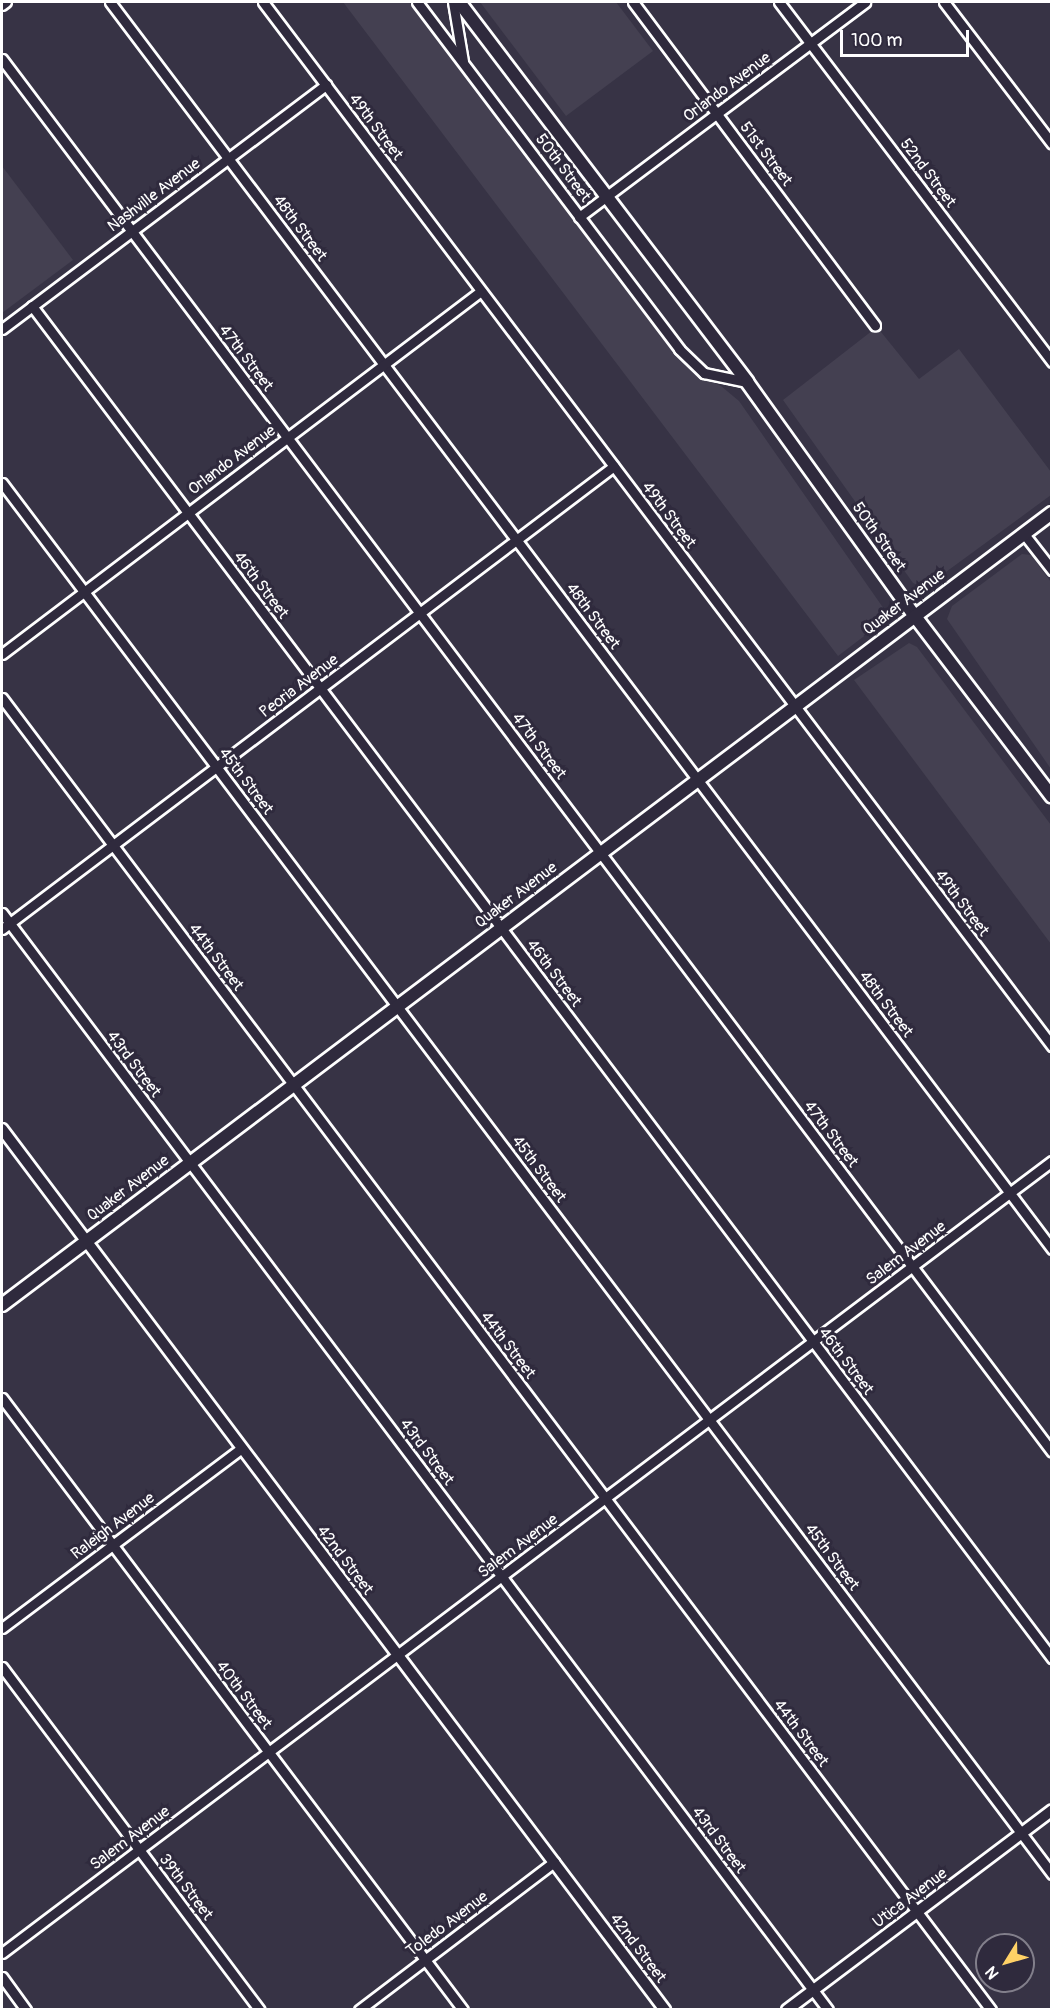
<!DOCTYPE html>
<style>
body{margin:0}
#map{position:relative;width:1053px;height:2011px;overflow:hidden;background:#373345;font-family:Pangolin,sans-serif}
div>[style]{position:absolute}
.built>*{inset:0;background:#444051}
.roads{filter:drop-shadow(2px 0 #fff) drop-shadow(-2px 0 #fff) drop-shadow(0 2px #fff) drop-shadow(0 -2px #fff)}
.minor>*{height:9px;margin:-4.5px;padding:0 4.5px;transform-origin:4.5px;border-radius:4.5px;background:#2f2a3d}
.tertiary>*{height:10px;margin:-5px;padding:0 5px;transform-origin:5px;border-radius:5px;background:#2f2a3d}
.secondary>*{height:12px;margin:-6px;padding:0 6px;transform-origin:6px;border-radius:6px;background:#2f2a3d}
span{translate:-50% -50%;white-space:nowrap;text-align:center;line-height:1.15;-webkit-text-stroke:6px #2f2a3d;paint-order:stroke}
.street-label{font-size:16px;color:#fff}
.frame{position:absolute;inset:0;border:3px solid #fff;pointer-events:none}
.north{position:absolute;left:975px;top:1933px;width:60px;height:60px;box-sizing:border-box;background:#2f2a3d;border:2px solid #827f8b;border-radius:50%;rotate:233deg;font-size:16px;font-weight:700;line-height:24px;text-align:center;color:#fff}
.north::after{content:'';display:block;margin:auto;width:21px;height:27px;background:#ffd166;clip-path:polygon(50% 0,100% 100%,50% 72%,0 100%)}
.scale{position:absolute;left:840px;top:30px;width:129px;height:27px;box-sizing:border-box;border:3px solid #fff;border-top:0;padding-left:8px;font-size:18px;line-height:21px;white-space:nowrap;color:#fff;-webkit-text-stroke:4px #2f2a3d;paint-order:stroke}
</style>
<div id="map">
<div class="built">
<i style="clip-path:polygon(343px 2px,411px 2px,681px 360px,693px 373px,721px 386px,739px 401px,884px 609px,884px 621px,838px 656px)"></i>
<i style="clip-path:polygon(480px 2px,616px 2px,653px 51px,566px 116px)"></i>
<i style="clip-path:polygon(2px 166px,73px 260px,2px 313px)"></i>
<i style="clip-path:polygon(877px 327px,919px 379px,959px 349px,1051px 472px,1051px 495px,924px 588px,913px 583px,783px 400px)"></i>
<i style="clip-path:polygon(1022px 554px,1031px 555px,1051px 582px,1051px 769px,947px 619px,952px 606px)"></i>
<i style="clip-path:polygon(909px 643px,917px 647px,1051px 825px,1051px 944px,854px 680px)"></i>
</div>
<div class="roads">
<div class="minor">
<i style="left:110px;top:2px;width:1563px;rotate:52.93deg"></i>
<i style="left:263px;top:2px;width:1309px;rotate:52.92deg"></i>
<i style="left:417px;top:2px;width:435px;rotate:52.9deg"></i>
<i style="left:679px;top:349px;width:35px;rotate:44deg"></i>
<i style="left:704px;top:373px;width:44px;rotate:11.8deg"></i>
<i style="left:453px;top:2px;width:60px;rotate:80.4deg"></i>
<i style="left:633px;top:2px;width:404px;rotate:53.2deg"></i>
<i style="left:779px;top:2px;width:452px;rotate:52.8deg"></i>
<i style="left:944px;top:2px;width:178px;rotate:52.7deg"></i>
<i style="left:2px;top:59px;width:1744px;rotate:52.99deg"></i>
<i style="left:579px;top:217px;width:358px;rotate:-36.9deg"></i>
<i style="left:32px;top:306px;width:1694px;rotate:52.97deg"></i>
<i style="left:2px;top:329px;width:406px;rotate:-37deg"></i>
<i style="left:2px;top:483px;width:1743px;rotate:52.95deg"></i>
<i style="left:1024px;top:534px;width:46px;rotate:52.1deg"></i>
<i style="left:2px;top:654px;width:601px;rotate:-37.16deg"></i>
<i style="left:2px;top:698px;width:1643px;rotate:52.99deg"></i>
<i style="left:2px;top:913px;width:1373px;rotate:53.02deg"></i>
<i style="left:2px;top:929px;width:767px;rotate:-37.11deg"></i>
<i style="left:2px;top:1398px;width:766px;rotate:53.01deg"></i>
<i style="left:2px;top:1628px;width:300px;rotate:-36.9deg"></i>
<i style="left:2px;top:1667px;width:429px;rotate:53.1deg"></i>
<i style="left:2px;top:1953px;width:1315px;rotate:-37.03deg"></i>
<i style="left:2px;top:1977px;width:41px;rotate:54deg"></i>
<i style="left:359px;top:2010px;width:245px;rotate:-37.2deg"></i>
</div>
<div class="tertiary">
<i style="left:2px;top:5px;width:5px;rotate:-37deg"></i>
<i style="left:2px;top:1129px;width:1103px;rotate:53.04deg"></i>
<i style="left:787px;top:2010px;width:332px;rotate:-37deg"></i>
</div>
<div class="secondary">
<i style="left:459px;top:2px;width:477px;rotate:52.8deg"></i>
<i style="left:747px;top:382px;width:287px;rotate:54.4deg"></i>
<i style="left:914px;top:615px;width:228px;rotate:52.8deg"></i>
<i style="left:2px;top:1305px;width:1315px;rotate:-37.03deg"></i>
</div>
</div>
<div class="street-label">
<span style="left:727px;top:87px;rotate:-37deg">Orlando Avenue</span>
<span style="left:376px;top:127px;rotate:53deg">49th Street</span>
<span style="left:766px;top:154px;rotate:53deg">51st Street</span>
<span style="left:563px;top:168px;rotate:53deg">50th Street</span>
<span style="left:928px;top:173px;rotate:53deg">52nd Street</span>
<span style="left:154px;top:195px;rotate:-37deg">Nashville Avenue</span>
<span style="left:300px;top:228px;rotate:53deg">48th Street</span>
<span style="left:246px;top:358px;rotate:53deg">47th Street</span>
<span style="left:232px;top:460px;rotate:-37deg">Orlando Avenue</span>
<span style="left:669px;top:515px;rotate:53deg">49th Street</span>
<span style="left:879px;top:537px;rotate:55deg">50th Street</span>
<span style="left:261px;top:585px;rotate:53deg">46th Street</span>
<span style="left:904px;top:602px;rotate:-37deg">Quaker Avenue</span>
<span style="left:593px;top:616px;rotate:53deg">48th Street</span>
<span style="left:299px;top:686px;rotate:-37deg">Peoria Avenue</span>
<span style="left:539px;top:746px;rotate:53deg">47th Street</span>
<span style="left:246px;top:781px;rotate:53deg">45th Street</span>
<span style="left:516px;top:895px;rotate:-37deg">Quaker Avenue</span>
<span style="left:962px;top:903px;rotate:53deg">49th Street</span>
<span style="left:216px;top:957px;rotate:53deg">44th Street</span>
<span style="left:554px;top:973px;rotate:53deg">46th Street</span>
<span style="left:886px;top:1004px;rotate:53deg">48th Street</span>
<span style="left:134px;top:1064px;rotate:53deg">43rd Street</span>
<span style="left:831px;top:1134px;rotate:53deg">47th Street</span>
<span style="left:539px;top:1169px;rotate:53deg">45th Street</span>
<span style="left:128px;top:1188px;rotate:-37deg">Quaker Avenue</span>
<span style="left:906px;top:1253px;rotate:-37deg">Salem Avenue</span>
<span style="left:508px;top:1345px;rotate:53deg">44th Street</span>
<span style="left:846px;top:1361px;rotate:53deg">46th Street</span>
<span style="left:427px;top:1452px;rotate:53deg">43rd Street</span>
<span style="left:113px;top:1526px;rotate:-37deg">Raleigh Avenue</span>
<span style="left:518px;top:1546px;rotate:-37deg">Salem Avenue</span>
<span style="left:832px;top:1557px;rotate:53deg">45th Street</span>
<span style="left:345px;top:1560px;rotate:53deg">42nd Street</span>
<span style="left:244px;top:1695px;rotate:53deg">40th Street</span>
<span style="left:801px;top:1733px;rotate:53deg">44th Street</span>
<span style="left:130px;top:1838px;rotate:-37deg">Salem Avenue</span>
<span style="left:719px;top:1840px;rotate:53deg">43rd Street</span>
<span style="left:186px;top:1887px;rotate:53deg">39th Street</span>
<span style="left:910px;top:1898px;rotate:-37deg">Utica Avenue</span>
<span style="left:447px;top:1924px;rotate:-37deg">Toledo Avenue</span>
<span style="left:638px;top:1948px;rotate:53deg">42nd Street</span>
</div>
<div class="frame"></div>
<div class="north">N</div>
<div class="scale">100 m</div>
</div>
